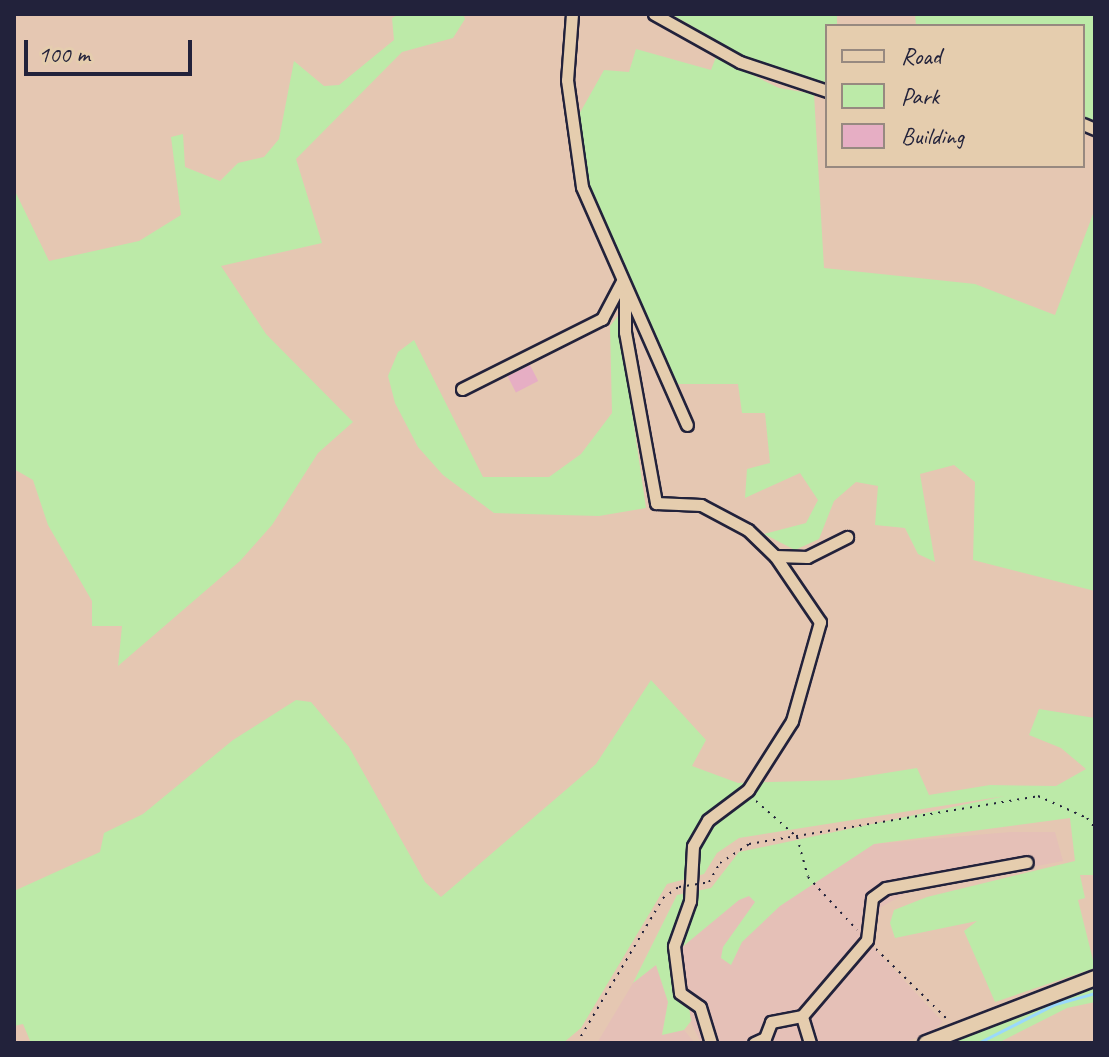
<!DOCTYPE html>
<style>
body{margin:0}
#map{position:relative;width:1109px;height:1057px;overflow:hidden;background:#e5c7b2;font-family:Caveat,sans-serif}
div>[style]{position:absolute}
.built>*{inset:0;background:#e5c0b7}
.green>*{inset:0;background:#bceaa8}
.stream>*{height:3px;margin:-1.5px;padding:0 1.5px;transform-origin:1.5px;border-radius:1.5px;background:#9ad9fb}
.building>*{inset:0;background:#e6aec4;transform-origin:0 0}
.path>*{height:2px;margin-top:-1px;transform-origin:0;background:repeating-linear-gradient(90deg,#22223b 0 2px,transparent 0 8px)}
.roads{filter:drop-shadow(2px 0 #22223b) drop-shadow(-2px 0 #22223b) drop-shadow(0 2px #22223b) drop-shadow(0 -2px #22223b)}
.minor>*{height:11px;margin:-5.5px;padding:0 5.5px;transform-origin:5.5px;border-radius:5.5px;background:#e5cdae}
.major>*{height:14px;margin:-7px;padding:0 7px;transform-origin:7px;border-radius:7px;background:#e5cdae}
.path-bridge>*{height:2px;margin-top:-1px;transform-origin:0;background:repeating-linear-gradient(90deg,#22223b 0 2px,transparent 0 8px)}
span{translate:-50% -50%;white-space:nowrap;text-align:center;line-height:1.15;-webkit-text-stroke:8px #e5cdae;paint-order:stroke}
.frame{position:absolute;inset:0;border:16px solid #22223b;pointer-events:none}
.legend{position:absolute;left:825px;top:24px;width:260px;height:144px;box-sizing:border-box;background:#e5cdae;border:2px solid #978980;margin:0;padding:10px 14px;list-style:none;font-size:24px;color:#22223b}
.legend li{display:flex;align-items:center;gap:16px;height:40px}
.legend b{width:40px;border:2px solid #978980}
.scale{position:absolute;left:24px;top:40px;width:168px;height:36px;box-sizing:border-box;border:4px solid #22223b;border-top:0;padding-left:10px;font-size:24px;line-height:28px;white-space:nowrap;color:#22223b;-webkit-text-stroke:6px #e5cdae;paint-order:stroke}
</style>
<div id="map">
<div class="built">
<i style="clip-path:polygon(1010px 832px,1055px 832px,1063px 861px,912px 890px,881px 907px,872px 946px,943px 1022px,933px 1031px,904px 1043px,701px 1043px,685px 1010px,680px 941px,732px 887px,810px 883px,874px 844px)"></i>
<i style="clip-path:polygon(656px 965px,668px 1002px,662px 1034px,684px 1030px,695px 1043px,597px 1043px,633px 983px)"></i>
</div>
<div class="green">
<i style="clip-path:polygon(399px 14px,463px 14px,465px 19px,453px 38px,402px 52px,296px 159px,322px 243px,221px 266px,266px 334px,353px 422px,318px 453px,272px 525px,240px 561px,118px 666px,122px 626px,92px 626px,92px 601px,48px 525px,33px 480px,14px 469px,14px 189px,49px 261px,139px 241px,181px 215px,171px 137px,183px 134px,185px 167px,220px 181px,238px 163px,264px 157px,279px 139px,294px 61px,324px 86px,339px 85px,394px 40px,392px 18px)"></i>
<i style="clip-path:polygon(671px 14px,837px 14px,837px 26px,827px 26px,827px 86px,756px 63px)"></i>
<i style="clip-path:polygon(915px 14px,1095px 14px,1095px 123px,1083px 119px,1083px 26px,916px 26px)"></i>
<i style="clip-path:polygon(636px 49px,711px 70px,716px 57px,779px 88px,814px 94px,824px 268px,975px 284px,1055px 315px,1095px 209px,1095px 591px,973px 560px,975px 482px,954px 465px,920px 474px,935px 562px,918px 554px,905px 528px,875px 525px,878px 486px,856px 482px,834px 501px,819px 539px,795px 550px,764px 534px,806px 523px,818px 500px,800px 473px,745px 498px,747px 469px,770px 463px,765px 413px,742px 413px,738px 384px,677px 384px,587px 180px,577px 118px,604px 70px,629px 72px)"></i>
<i style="clip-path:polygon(618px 316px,646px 508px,599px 516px,494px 513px,443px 475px,418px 447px,395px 403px,388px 376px,398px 352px,414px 340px,483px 477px,549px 477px,581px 454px,612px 413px,610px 326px)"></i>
<i style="clip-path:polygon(651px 680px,706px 740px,692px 766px,738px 783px,842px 780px,917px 768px,929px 795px,990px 785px,1056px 786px,1086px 769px,1061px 748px,1029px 735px,1039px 709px,1095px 718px,1095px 875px,1080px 875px,1085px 898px,1078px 900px,1095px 968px,995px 1002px,964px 931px,977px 921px,895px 938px,890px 923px,894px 910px,927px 897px,1075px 861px,1070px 818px,874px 844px,780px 906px,742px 942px,731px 965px,721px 958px,723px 947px,755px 902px,749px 896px,739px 900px,681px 948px,691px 1021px,684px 1030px,662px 1035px,668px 1002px,656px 965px,633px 983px,677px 895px,711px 888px,739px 852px,1005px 796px,739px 838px,717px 853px,704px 874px,667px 884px,581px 1028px,563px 1043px,31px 1043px,23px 1024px,14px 1026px,14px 891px,100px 852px,104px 833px,143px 814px,233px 740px,296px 700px,311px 702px,349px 747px,425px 882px,441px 897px,596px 764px)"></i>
<i style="clip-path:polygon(1095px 985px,1095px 1002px,1067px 1008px,998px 1043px,941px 1043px)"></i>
</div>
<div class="stream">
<i style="left:978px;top:1043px;width:86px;rotate:-26.9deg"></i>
<i style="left:1055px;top:1004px;width:41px;rotate:-15.4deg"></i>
</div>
<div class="building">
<i style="left:530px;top:365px;width:18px;height:25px;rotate:63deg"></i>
</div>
<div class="path">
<i style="left:756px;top:801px;width:55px;rotate:41.3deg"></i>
<i style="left:797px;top:837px;width:41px;rotate:74.6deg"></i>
<i style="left:808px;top:877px;width:72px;rotate:47.2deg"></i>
<i style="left:709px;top:882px;width:22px;rotate:-60deg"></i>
<i style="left:720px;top:863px;width:35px;rotate:-33deg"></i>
<i style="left:749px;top:844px;width:293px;rotate:-9.4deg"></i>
<i style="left:1038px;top:796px;width:54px;rotate:24.2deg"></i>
<i style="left:1087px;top:818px;width:13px;rotate:51deg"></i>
<i style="left:876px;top:949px;width:101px;rotate:44.6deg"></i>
<i style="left:577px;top:1043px;width:169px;rotate:-59.3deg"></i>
<i style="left:663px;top:898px;width:19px;rotate:-35deg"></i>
</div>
<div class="roads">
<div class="minor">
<i style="left:572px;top:14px;width:66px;rotate:94.3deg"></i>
<i style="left:567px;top:80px;width:108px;rotate:82deg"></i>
<i style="left:582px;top:187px;width:260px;rotate:66.2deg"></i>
<i style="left:654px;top:14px;width:98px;rotate:29.2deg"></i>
<i style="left:740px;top:62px;width:92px;rotate:18.4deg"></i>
<i style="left:1083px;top:124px;width:13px;rotate:23deg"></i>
<i style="left:625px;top:291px;width:41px;rotate:90deg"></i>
<i style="left:625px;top:332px;width:174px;rotate:79.7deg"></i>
<i style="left:656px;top:503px;width:45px;rotate:2.5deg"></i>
<i style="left:701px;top:505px;width:53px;rotate:28deg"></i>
<i style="left:748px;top:530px;width:37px;rotate:44deg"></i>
<i style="left:775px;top:556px;width:80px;rotate:55.7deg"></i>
<i style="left:820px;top:622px;width:103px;rotate:105.8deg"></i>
<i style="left:792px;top:721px;width:82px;rotate:122.5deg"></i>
<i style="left:748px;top:790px;width:50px;rotate:143.1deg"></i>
<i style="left:708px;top:820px;width:30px;rotate:120deg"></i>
<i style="left:693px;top:846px;width:55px;rotate:93.1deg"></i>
<i style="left:690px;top:901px;width:48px;rotate:109.6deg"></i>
<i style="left:674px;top:946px;width:47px;rotate:82.7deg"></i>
<i style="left:680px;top:993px;width:24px;rotate:35deg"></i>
<i style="left:700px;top:1007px;width:38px;rotate:73deg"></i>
<i style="left:462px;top:389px;width:157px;rotate:-26.6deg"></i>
<i style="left:602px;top:319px;width:43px;rotate:-62.2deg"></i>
<i style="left:775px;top:556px;width:32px;rotate:2deg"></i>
<i style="left:807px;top:557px;width:45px;rotate:-26.6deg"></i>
<i style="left:754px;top:1043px;width:12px;rotate:-24deg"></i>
<i style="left:765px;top:1038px;width:17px;rotate:-69deg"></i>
<i style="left:771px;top:1022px;width:32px;rotate:-11deg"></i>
<i style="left:810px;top:1043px;width:28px;rotate:-107deg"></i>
<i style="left:802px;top:1016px;width:100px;rotate:-49.5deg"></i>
<i style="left:867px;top:940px;width:42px;rotate:-83.2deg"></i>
<i style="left:872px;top:898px;width:17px;rotate:-36deg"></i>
<i style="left:886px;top:888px;width:143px;rotate:-10.4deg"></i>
</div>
<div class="major">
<i style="left:926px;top:1043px;width:181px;rotate:-21deg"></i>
</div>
</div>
<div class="path-bridge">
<i style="left:679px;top:887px;width:30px;rotate:-9deg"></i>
</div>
<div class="frame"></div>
<ul class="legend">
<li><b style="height:10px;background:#e5cdae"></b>Road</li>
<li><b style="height:22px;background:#bceaa8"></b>Park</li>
<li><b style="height:22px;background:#e6aec4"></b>Building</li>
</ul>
<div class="scale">100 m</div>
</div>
